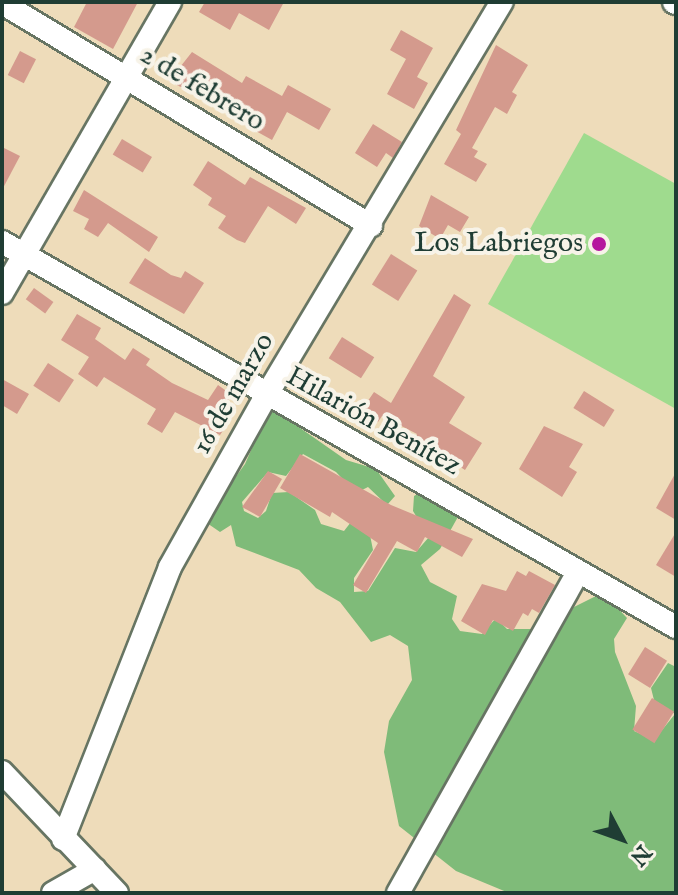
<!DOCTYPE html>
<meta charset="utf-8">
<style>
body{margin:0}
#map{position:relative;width:678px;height:895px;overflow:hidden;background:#eedcba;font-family:"IM FELL English",serif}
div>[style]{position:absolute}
.green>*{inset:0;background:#9fdb8e}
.forest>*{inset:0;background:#7fbb79}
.building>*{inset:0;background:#d49a8d;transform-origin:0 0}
.roads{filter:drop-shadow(2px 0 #677563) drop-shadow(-2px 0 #677563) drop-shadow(0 2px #677563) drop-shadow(0 -2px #677563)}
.minor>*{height:22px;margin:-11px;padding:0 11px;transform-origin:11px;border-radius:11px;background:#fff}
.dots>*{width:22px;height:22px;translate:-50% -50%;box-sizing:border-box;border:4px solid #f7f3e8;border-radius:50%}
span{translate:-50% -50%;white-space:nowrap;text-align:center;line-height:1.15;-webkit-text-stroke:8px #f7f3e8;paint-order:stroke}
.street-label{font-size:28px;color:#1f3d34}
.poi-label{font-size:28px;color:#1f3d34}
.right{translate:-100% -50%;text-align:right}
.frame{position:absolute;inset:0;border:4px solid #1f3d34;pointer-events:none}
.north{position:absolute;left:582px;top:799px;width:80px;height:80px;-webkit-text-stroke:6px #f7f3e8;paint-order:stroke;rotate:131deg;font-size:22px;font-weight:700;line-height:32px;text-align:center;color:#1f3d34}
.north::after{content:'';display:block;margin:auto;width:28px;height:36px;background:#1f3d34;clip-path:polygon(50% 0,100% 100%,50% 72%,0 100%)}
</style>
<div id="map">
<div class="green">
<i style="clip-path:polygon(584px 133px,676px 184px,676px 409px,488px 304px)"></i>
</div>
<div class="forest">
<i style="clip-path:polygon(270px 407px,346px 460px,376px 469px,395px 496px,387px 505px,368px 487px,356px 493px,336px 472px,303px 454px,286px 476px,268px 472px,242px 502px,244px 511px,258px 518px,266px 511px,272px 493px,289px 492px,315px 510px,321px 524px,344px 531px,351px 522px,369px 530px,373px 550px,354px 578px,354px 592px,368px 591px,395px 548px,416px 552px,429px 537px,413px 511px,414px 496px,421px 492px,459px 515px,440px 549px,421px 565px,430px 582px,457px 596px,452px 619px,460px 631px,482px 634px,496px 618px,507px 629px,535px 629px,546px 650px,574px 607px,598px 595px,611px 601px,627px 618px,614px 639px,615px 652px,636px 706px,634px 731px,654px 740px,675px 714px,654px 700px,651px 688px,668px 663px,676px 667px,676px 893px,509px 893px,456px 871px,399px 826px,384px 752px,389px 721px,412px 680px,408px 646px,390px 635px,371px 642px,340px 602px,316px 588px,299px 570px,236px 546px,231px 525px,220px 532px,204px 521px,245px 464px)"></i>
</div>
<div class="building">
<i style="clip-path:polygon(87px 2px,138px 2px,113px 49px,74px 27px)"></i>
<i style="clip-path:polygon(205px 2px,284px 2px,269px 30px,239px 13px,230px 30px,199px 12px)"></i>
<i style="clip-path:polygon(401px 30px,433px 48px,417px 77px,428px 83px,414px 109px,387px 94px,406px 59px,390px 50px)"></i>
<i style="clip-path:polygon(496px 45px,528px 65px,512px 92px,517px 95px,507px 114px,495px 107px,472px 148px,478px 151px,474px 157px,487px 164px,476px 182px,444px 164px,461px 134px,456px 130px)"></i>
<i style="left:20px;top:51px;width:18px;height:27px;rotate:27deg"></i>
<i style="clip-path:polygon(192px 52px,242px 83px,246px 76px,282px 96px,288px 85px,331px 109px,319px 130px,287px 112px,272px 140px,247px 126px,249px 122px,169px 81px)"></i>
<i style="clip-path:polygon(373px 124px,402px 142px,393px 158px,386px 153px,377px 167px,355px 153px)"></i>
<i style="left:122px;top:139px;width:35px;height:18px;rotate:31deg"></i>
<i style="clip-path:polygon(2px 147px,20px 156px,2px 190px)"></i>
<i style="clip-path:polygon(208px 161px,245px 185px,250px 177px,306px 208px,296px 224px,268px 206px,245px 243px,237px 240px,218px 228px,226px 216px,208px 205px,212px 198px,193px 185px)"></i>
<i style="clip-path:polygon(84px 190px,158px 237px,149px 252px,108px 223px,98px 237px,84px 229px,89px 219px,73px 211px)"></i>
<i style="clip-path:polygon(431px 195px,469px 217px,460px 232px,448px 225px,440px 239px,419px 226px)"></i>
<i style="left:391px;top:254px;width:31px;height:36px;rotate:32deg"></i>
<i style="clip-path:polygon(145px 258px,171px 275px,181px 278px,185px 271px,204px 283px,184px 314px,129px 283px)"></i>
<i style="left:34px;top:288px;width:24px;height:14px;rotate:36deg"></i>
<i style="clip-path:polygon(454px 294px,471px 305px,433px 376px,465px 397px,449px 423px,482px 443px,465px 470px,428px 446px,420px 460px,407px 453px,417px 434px,382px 416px,378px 422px,361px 411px,374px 392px,391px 403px)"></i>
<i style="clip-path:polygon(77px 314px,101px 328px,95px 339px,125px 360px,133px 348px,150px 359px,146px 365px,172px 383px,208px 400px,218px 385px,232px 395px,224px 406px,235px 413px,220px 435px,175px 412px,162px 433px,147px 424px,156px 409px,104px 377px,97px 387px,78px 374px,89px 357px,61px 340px)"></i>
<i style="left:342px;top:337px;width:38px;height:25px;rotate:32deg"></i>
<i style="left:48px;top:363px;width:31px;height:27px;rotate:33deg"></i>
<i style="clip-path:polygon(2px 379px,29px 394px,17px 414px,2px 405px)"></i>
<i style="left:584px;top:391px;width:36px;height:20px;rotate:32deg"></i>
<i style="clip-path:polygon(544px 426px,583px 444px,569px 467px,577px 472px,562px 497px,519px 469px)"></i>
<i style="clip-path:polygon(300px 454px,391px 505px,473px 539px,462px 557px,425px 537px,417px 552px,397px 541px,366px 593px,353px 585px,378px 543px,332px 512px,330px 517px,280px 488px)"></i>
<i style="clip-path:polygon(268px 471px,282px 479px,260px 517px,242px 507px)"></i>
<i style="clip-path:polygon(676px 472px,676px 520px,656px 508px)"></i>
<i style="clip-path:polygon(676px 532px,676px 577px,656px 565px)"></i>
<i style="clip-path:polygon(517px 571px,526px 576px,529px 571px,555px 585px,539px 613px,532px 609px,528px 616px,523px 613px,513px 631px,493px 620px,485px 635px,461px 621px,482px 584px,506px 591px)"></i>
<i style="left:645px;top:647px;width:26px;height:32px;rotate:32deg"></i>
<i style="left:652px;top:698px;width:26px;height:37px;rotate:32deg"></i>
</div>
<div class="roads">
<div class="minor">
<i style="left:674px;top:2px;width:2px;rotate:27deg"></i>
<i style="left:2px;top:3px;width:431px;rotate:31.1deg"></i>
<i style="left:2px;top:242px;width:776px;rotate:29.74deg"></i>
<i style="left:2px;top:293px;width:336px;rotate:-60deg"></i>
<i style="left:2px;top:772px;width:167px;rotate:46.5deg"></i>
<i style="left:63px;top:839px;width:292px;rotate:-68.5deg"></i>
<i style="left:170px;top:567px;width:196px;rotate:-60.7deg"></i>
<i style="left:266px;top:396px;width:459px;rotate:-59.1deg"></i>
<i style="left:53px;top:893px;width:48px;rotate:-29.7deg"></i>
<i style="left:398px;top:893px;width:368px;rotate:-60.7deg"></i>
</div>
</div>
<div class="dots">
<i style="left:599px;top:244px;background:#b5179e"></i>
</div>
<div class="street-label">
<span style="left:202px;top:89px;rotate:31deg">2 de febrero</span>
<span style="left:234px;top:394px;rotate:-60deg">16 de marzo</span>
<span style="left:373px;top:422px;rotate:29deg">Hilarión Benítez</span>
</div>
<div class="poi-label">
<span class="right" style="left:583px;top:244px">Los Labriegos</span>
</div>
<div class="frame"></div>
<div class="north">N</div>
</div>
